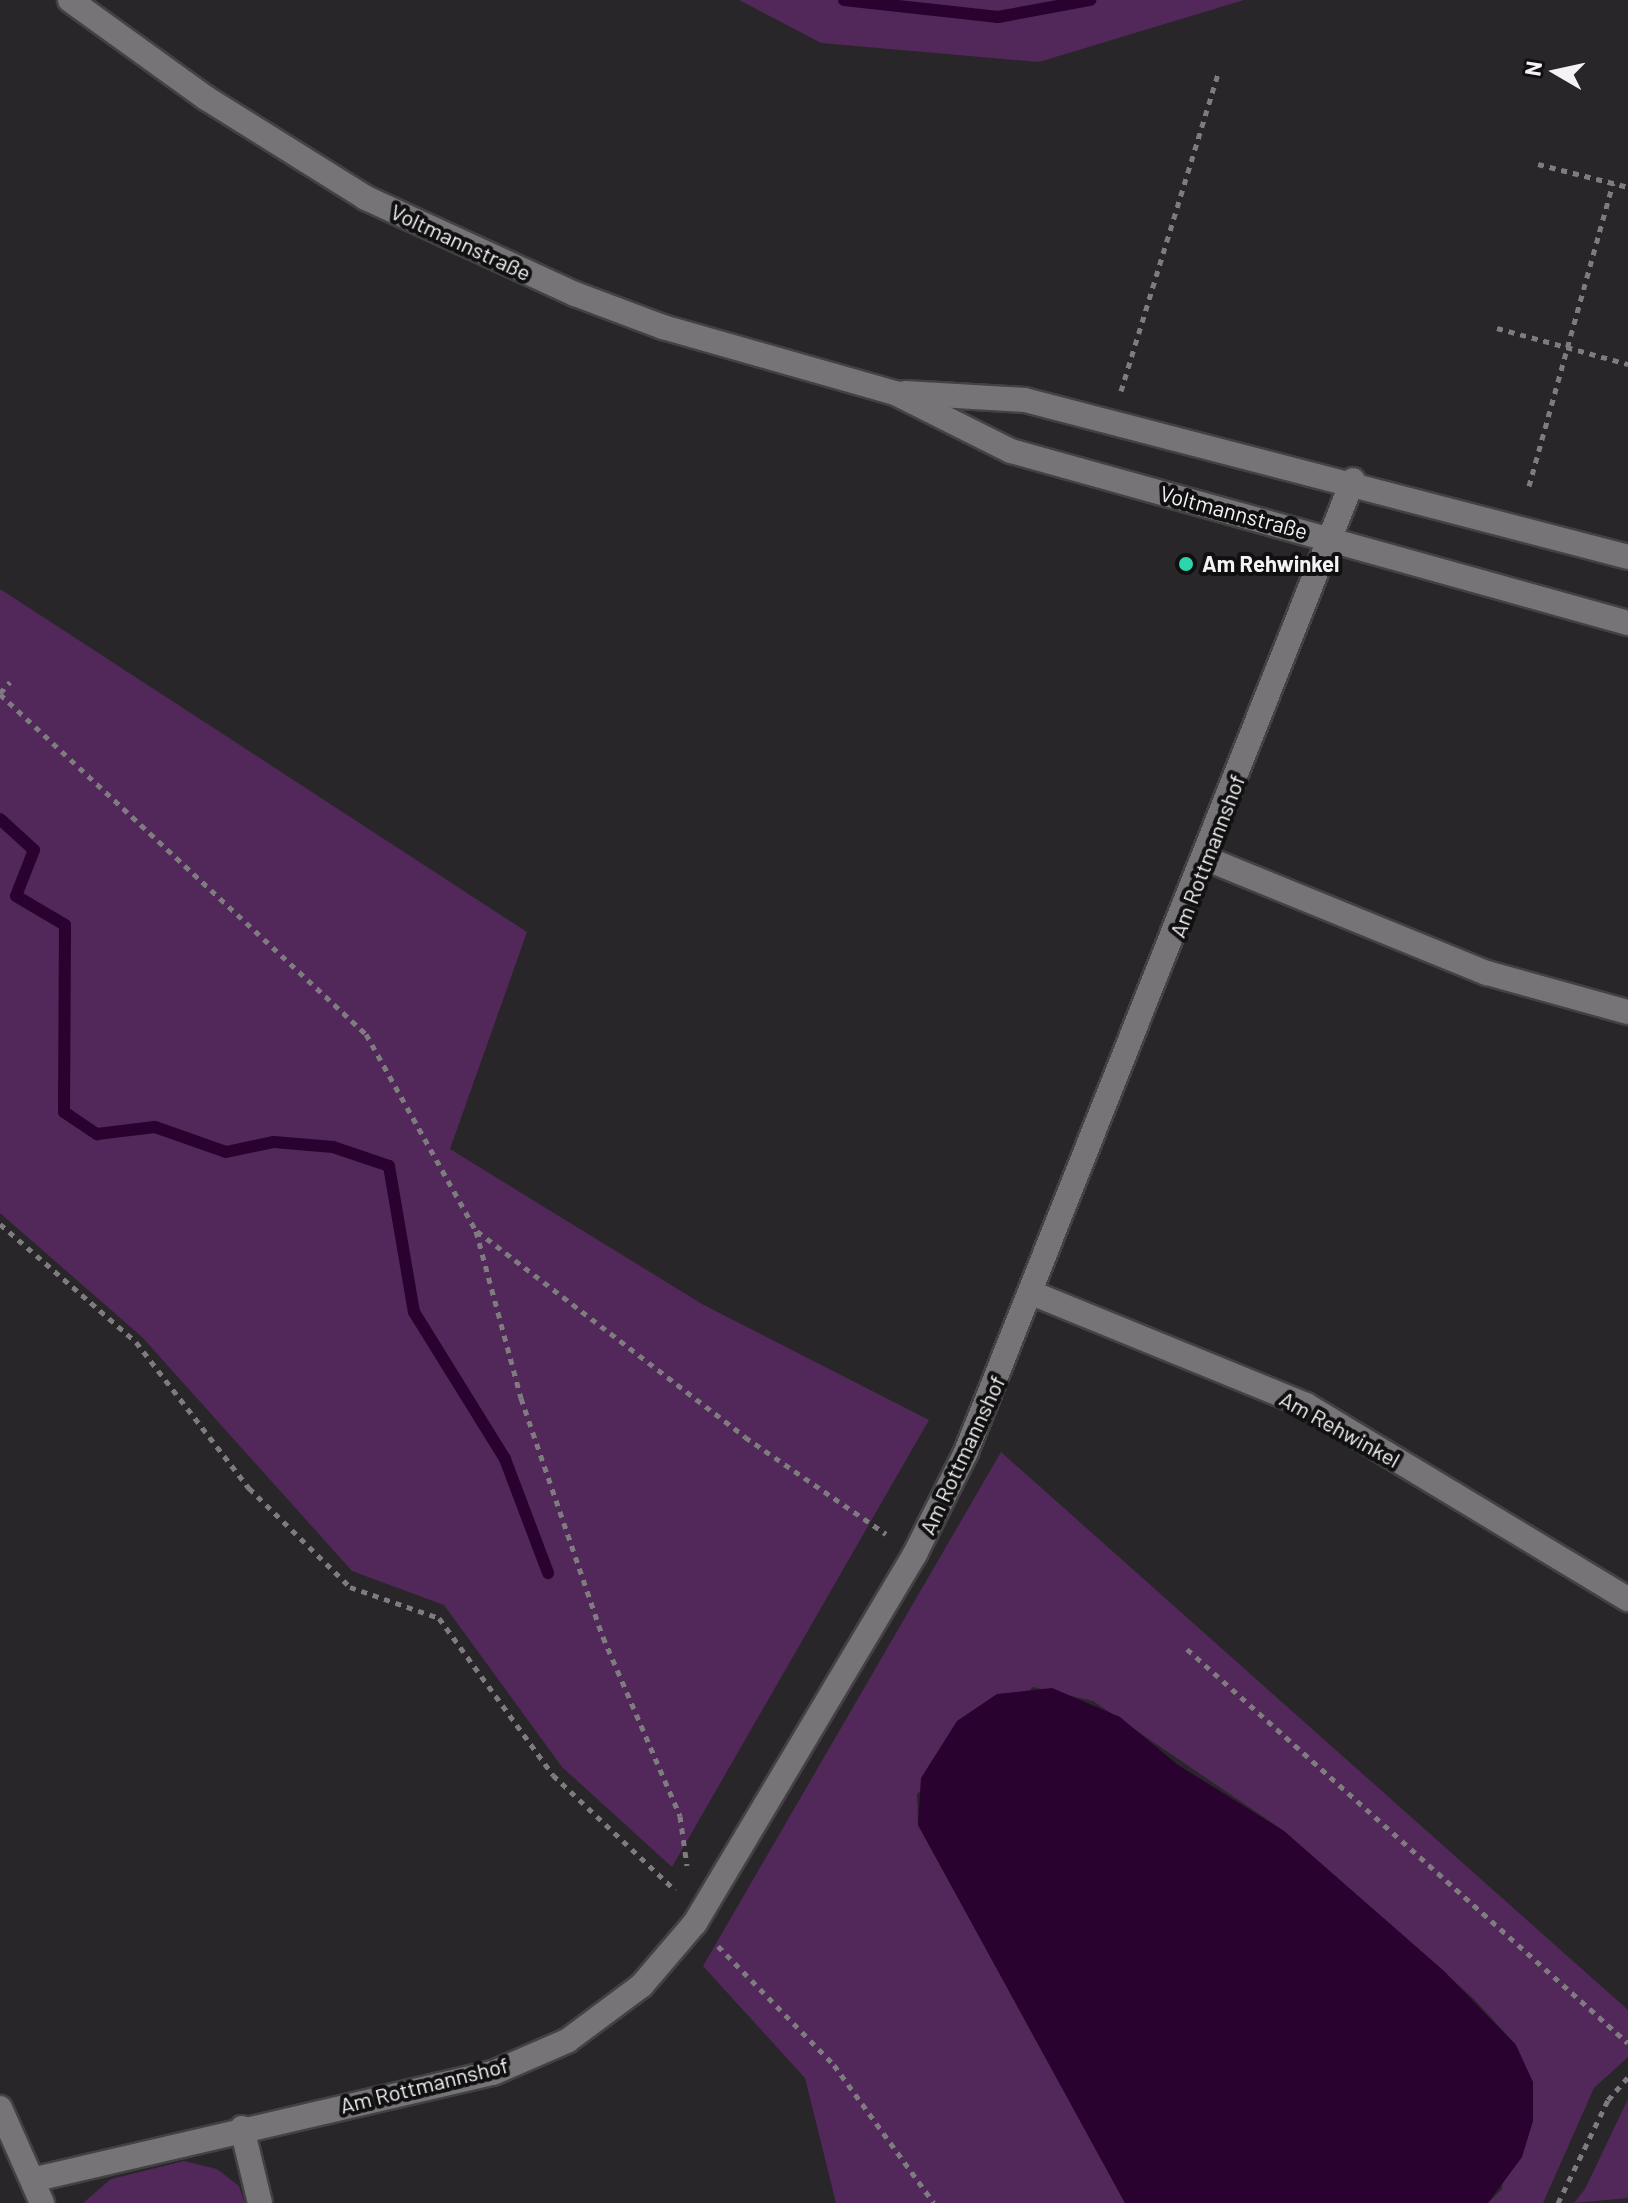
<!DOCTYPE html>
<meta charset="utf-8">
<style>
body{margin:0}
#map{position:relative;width:1628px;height:2203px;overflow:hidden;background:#29262a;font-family:Barlow,sans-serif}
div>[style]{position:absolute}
.green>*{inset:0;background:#512859}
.water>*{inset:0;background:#290230}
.stream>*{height:12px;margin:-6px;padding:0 6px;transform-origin:6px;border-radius:6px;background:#290230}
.path>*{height:5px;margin-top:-2.5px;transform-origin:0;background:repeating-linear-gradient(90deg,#7f7c80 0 6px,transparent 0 12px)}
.roads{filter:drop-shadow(2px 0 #444144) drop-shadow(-2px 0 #444144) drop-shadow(0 2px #444144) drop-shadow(0 -2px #444144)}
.minor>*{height:24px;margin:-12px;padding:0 12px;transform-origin:12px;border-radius:12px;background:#777478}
.dots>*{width:22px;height:22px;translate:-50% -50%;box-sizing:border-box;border:4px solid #111011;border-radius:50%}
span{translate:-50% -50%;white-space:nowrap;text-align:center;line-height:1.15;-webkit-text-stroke:8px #111011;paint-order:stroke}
.street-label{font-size:22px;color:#f4f2f5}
.poi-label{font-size:22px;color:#f4f2f5;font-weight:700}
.left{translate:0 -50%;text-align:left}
.north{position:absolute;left:1516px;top:32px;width:80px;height:80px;-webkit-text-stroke:6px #111011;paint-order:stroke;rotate:279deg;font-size:22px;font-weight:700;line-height:32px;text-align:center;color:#f4f2f5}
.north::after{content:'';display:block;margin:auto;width:28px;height:36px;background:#f4f2f5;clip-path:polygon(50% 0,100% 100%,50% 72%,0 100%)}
</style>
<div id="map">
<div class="green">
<i style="clip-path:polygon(739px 0,1244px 0,1039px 62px,821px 43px)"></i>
<i style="clip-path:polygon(0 589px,527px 932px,450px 1149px,702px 1304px,929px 1420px,672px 1867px,562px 1767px,444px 1605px,352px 1571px,142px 1337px,0 1213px)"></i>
<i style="clip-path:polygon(1001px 1452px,1628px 2010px,1628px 2057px,1594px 2088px,1543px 2203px,1488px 2203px,1502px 2189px,1516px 2045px,1474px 1999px,1284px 1831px,1093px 1701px,1033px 1687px,917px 1794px,918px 1825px,1125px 2203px,836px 2203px,805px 2078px,703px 1966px)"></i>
<i style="clip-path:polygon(1628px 2099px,1628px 2198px,1574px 2203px,1585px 2189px)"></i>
<i style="clip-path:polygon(184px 2161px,217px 2169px,239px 2186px,245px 2203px,83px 2203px,111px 2179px)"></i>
</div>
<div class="water">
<i style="clip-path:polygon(1052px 1688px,1120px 1717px,1178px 1765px,1284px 1831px,1444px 1971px,1516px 2045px,1533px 2082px,1533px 2121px,1522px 2157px,1488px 2203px,1125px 2203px,918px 1825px,921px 1778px,957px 1721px,997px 1694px)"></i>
</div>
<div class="stream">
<i style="left:844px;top:0;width:155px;rotate:6.3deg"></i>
<i style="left:998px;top:17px;width:94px;rotate:-10.5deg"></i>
<i style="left:0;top:819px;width:46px;rotate:42.4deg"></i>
<i style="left:34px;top:850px;width:49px;rotate:111.4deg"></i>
<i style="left:16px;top:896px;width:57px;rotate:30.6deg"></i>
<i style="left:65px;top:925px;width:187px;rotate:90.3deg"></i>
<i style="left:64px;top:1112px;width:40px;rotate:34deg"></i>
<i style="left:97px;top:1134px;width:58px;rotate:-6.9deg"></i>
<i style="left:155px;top:1127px;width:75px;rotate:19.4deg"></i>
<i style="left:226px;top:1152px;width:49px;rotate:-11.8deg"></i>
<i style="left:274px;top:1142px;width:59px;rotate:4.8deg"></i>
<i style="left:333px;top:1147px;width:59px;rotate:18.7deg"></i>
<i style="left:389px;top:1166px;width:148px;rotate:80.3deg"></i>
<i style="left:414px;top:1312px;width:173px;rotate:58.2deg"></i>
<i style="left:505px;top:1459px;width:122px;rotate:69.3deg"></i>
</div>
<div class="path">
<i style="left:1538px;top:164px;width:93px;rotate:14.3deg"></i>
<i style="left:1497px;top:328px;width:136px;rotate:15.4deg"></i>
<i style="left:1121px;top:391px;width:335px;rotate:-73deg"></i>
<i style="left:1529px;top:486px;width:314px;rotate:-74.5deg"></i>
<i style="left:0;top:693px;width:15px;rotate:-48deg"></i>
<i style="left:0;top:694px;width:500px;rotate:42.9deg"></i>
<i style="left:366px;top:1034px;width:226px;rotate:60.8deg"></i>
<i style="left:476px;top:1231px;width:173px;rotate:74.9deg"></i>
<i style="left:521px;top:1398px;width:253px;rotate:71.1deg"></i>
<i style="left:603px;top:1637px;width:195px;rotate:66.7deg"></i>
<i style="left:680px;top:1816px;width:50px;rotate:82deg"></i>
<i style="left:0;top:1224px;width:180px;rotate:40.9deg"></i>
<i style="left:136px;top:1342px;width:185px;rotate:52.3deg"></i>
<i style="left:249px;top:1488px;width:141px;rotate:44.4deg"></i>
<i style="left:350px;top:1587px;width:94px;rotate:19.2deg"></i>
<i style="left:439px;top:1618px;width:194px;rotate:54deg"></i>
<i style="left:553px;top:1775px;width:168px;rotate:43.3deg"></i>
<i style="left:477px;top:1231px;width:338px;rotate:37.5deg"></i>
<i style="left:745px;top:1437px;width:171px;rotate:34.5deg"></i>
<i style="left:1187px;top:1649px;width:591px;rotate:41.78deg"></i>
<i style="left:718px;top:1946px;width:166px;rotate:45.7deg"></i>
<i style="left:834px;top:2065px;width:170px;rotate:54.1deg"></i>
<i style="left:1558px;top:2203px;width:114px;rotate:-64.1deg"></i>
<i style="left:1608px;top:2100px;width:30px;rotate:-49deg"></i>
</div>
<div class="roads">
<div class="minor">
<i style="left:70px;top:0;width:168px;rotate:35.8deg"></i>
<i style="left:206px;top:98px;width:189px;rotate:32deg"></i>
<i style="left:366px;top:198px;width:230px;rotate:24.7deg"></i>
<i style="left:575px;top:294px;width:94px;rotate:20.6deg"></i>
<i style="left:663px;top:327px;width:241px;rotate:15.9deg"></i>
<i style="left:895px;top:393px;width:130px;rotate:26.6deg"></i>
<i style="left:1011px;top:451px;width:641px;rotate:15.58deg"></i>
<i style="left:905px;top:393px;width:120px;rotate:3.3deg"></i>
<i style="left:1025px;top:400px;width:623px;rotate:14.59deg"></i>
<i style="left:1207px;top:859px;width:302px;rotate:22.2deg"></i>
<i style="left:1487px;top:973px;width:146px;rotate:15.5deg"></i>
<i style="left:1034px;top:1294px;width:294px;rotate:22.2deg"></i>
<i style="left:1306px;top:1405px;width:376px;rotate:31.1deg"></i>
<i style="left:0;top:2108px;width:104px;rotate:66.1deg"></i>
<i style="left:242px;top:2128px;width:77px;rotate:76.5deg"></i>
<i style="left:36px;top:2179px;width:469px;rotate:-13.1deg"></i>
<i style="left:493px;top:2073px;width:81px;rotate:-23.4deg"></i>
<i style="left:567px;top:2041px;width:94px;rotate:-36.7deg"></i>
<i style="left:642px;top:1985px;width:82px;rotate:-49.5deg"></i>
<i style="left:695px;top:1923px;width:430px;rotate:-59.2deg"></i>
<i style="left:915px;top:1554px;width:114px;rotate:-63.4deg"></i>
<i style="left:966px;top:1452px;width:1046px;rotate:-68.29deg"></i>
</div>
</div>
<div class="dots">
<i style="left:1186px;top:564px;background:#2dd5ab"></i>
</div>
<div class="street-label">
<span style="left:461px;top:242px;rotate:25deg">Voltmannstraße</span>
<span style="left:1234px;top:512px;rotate:15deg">Voltmannstraße</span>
<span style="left:1207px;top:856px;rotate:-69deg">Am Rottmannshof</span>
<span style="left:1340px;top:1429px;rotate:29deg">Am Rehwinkel</span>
<span style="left:962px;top:1455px;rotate:-65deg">Am Rottmannshof</span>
<span style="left:424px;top:2085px;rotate:-14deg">Am Rottmannshof</span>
</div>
<div class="poi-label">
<span class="left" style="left:1202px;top:564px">Am Rehwinkel</span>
</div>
<div class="north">N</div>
</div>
